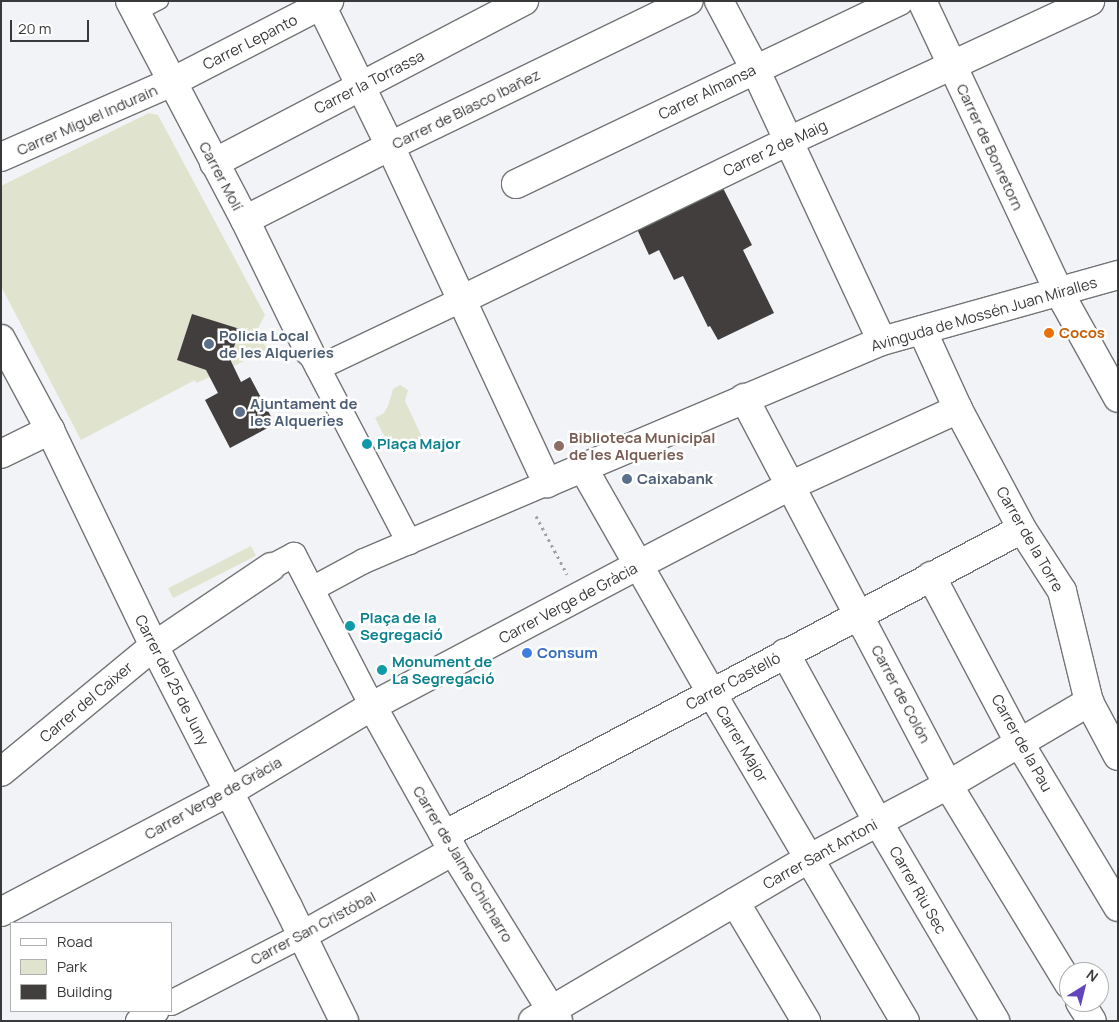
<!DOCTYPE html>
<meta charset="utf-8">
<style>
body{margin:0}
#map{position:relative;width:1119px;height:1022px;overflow:hidden;background:#f2f3f6;font-family:Manrope,sans-serif}
div>[style]{position:absolute}
.green>*{inset:0;background:#e0e3cd;transform-origin:0 0}
.building>*{inset:0;background:#413e3d}
.path>*{height:3px;margin-top:-1.5px;transform-origin:0;background:repeating-linear-gradient(90deg,#a0a1a3 0 2.5px,transparent 0 6.5px)}
.roads{filter:drop-shadow(1px 0 #737476) drop-shadow(-1px 0 #737476) drop-shadow(0 1px #737476) drop-shadow(0 -1px #737476)}
.service>*{height:16px;margin:-8px;padding:0 8px;transform-origin:8px;border-radius:8px;background:#fff}
.pedestrian>*{height:24px;margin:-12px;padding:0 12px;transform-origin:12px;border-radius:12px;background:#fff}
.minor>*{height:28px;margin:-14px;padding:0 14px;transform-origin:14px;border-radius:14px;background:#fff}
.dots>*{width:14px;height:14px;translate:-50% -50%;box-sizing:border-box;border:2px solid #fff;border-radius:50%}
span{translate:-50% -50%;white-space:nowrap;text-align:center;line-height:1.15;-webkit-text-stroke:5px #fff;paint-order:stroke}
.street-label{font-size:15px;color:#38393a}
.food-label{font-size:15px;color:#c56008;font-weight:700}
.left{translate:0 -50%;text-align:left}
.service-label{font-size:15px;color:#4e5e75;font-weight:700}
.education-label{font-size:15px;color:#785e54;font-weight:700}
.culture-label{font-size:15px;color:#0d838f;font-weight:700}
.shop-label{font-size:15px;color:#366cbe;font-weight:700}
.frame{position:absolute;inset:0;border:2px solid #38393a;pointer-events:none}
.legend{position:absolute;left:10px;top:922px;width:162px;height:90px;box-sizing:border-box;background:#fff;border:1px solid #afb0b0;margin:0;padding:6px 9px;list-style:none;font-size:15px;color:#38393a}
.legend li{display:flex;align-items:center;gap:10px;height:25px}
.legend b{width:25px;border:1px solid #afb0b0}
.north{position:absolute;left:1059px;top:962px;width:50px;height:50px;box-sizing:border-box;background:#fff;border:1px solid #afb0b0;border-radius:50%;rotate:36deg;font-size:14px;font-weight:700;line-height:20px;text-align:center;color:#38393a}
.north::after{content:'';display:block;margin:auto;width:18px;height:22px;background:#6244bc;clip-path:polygon(50% 0,100% 100%,50% 72%,0 100%)}
.scale{position:absolute;left:10px;top:20px;width:79px;height:22px;box-sizing:border-box;border:2px solid #38393a;border-top:0;padding-left:6px;font-size:15px;line-height:18px;white-space:nowrap;color:#38393a;-webkit-text-stroke:4px #fff;paint-order:stroke}
</style>
<div id="map">
<div class="green">
<i style="clip-path:polygon(149px 113px,158px 115px,265px 315px,257px 330px,267px 349px,234px 366px,230px 359px,240px 329px,192px 314px,177px 360px,206px 370px,210px 377px,196px 383px,195px 380px,81px 440px,1px 286px,1px 186px)"></i>
<i style="clip-path:polygon(400px 385px,408px 390px,405px 401px,422px 437px,392px 451px,375px 418px,384px 413px,388px 406px,393px 389px)"></i>
<i style="left:251px;top:546px;width:11px;height:93px;rotate:63deg"></i>
</div>
<div class="building">
<i style="clip-path:polygon(723px 188px,752px 245px,743px 250px,774px 313px,718px 340px,710px 326px,708px 327px,683px 276px,674px 280px,659px 250px,649px 255px,637px 229px)"></i>
<i style="clip-path:polygon(192px 314px,240px 329px,230px 359px,241px 382px,250px 377px,275px 424px,230px 448px,205px 400px,218px 393px,206px 370px,177px 360px)"></i>
</div>
<div class="path">
<i style="left:536px;top:516px;width:66px;rotate:61.9deg"></i>
</div>
<div class="roads">
<div class="service">
<i style="left:136px;top:13px;width:27px;rotate:-27deg"></i>
</div>
<div class="pedestrian">
<i style="left:309px;top:351px;width:216px;rotate:62.4deg"></i>
<i style="left:318px;top:368px;width:161px;rotate:-25.4deg"></i>
<i style="left:271px;top:567px;width:26px;rotate:-28deg"></i>
<i style="left:294px;top:555px;width:170px;rotate:62.7deg"></i>
<i style="left:312px;top:589px;width:59px;rotate:-28.3deg"></i>
<i style="left:364px;top:561px;width:199px;rotate:-23.1deg"></i>
<i style="left:171px;top:1003px;width:148px;rotate:-27.3deg"></i>
<i style="left:138px;top:1021px;width:21px;rotate:-28deg"></i>
</div>
<div class="minor">
<i style="left:130px;top:1px;width:247px;rotate:62.3deg"></i>
<i style="left:245px;top:220px;width:146px;rotate:64deg"></i>
<i style="left:319px;top:1px;width:161px;rotate:63.9deg"></i>
<i style="left:390px;top:146px;width:372px;rotate:65deg"></i>
<i style="left:547px;top:483px;width:364px;rotate:-23deg"></i>
<i style="left:882px;top:341px;width:245px;rotate:-15.6deg"></i>
<i style="left:719px;top:1px;width:77px;rotate:62.1deg"></i>
<i style="left:755px;top:69px;width:300px;rotate:65deg"></i>
<i style="left:922px;top:1px;width:322px;rotate:64.8deg"></i>
<i style="left:1059px;top:292px;width:121px;rotate:60.9deg"></i>
<i style="left:1px;top:157px;width:187px;rotate:-23.7deg"></i>
<i style="left:172px;top:82px;width:177px;rotate:-27.3deg"></i>
<i style="left:214px;top:163px;width:350px;rotate:-27.6deg"></i>
<i style="left:516px;top:184px;width:424px;rotate:-25.5deg"></i>
<i style="left:245px;top:220px;width:163px;rotate:-27deg"></i>
<i style="left:390px;top:146px;width:332px;rotate:-25.9deg"></i>
<i style="left:463px;top:299px;width:362px;rotate:-25.9deg"></i>
<i style="left:789px;top:141px;width:332px;rotate:-24.9deg"></i>
<i style="left:922px;top:330px;width:87px;rotate:65.5deg"></i>
<i style="left:958px;top:409px;width:136px;rotate:61.9deg"></i>
<i style="left:1022px;top:529px;width:74px;rotate:57.2deg"></i>
<i style="left:1062px;top:591px;width:114px;rotate:76.3deg"></i>
<i style="left:1089px;top:702px;width:61px;rotate:61.8deg"></i>
<i style="left:1px;top:339px;width:103px;rotate:61.7deg"></i>
<i style="left:50px;top:430px;width:240px;rotate:64.3deg"></i>
<i style="left:154px;top:646px;width:293px;rotate:62.8deg"></i>
<i style="left:288px;top:907px;width:127px;rotate:63.8deg"></i>
<i style="left:744px;top:398px;width:437px;rotate:62.2deg"></i>
<i style="left:948px;top:785px;width:233px;rotate:58.7deg"></i>
<i style="left:1px;top:454px;width:55px;rotate:-26.1deg"></i>
<i style="left:582px;top:466px;width:260px;rotate:60.3deg"></i>
<i style="left:711px;top:692px;width:382px;rotate:59.5deg"></i>
<i style="left:931px;top:576px;width:190px;rotate:62.1deg"></i>
<i style="left:1020px;top:744px;width:190px;rotate:59deg"></i>
<i style="left:785px;top:653px;width:193px;rotate:61.2deg"></i>
<i style="left:878px;top:822px;width:231px;rotate:59.5deg"></i>
<i style="left:372px;top:706px;width:166px;rotate:60.8deg"></i>
<i style="left:453px;top:851px;width:200px;rotate:58.3deg"></i>
<i style="left:1px;top:772px;width:198px;rotate:-39.5deg"></i>
<i style="left:154px;top:646px;width:141px;rotate:-34deg"></i>
<i style="left:444px;top:835px;width:654px;rotate:-27.9deg"></i>
<i style="left:735px;top:902px;width:139px;rotate:59.2deg"></i>
<i style="left:1px;top:912px;width:258px;rotate:-27.8deg"></i>
<i style="left:229px;top:792px;width:167px;rotate:-31deg"></i>
<i style="left:372px;top:706px;width:301px;rotate:-27.9deg"></i>
<i style="left:638px;top:565px;width:171px;rotate:-27.5deg"></i>
<i style="left:790px;top:486px;width:185px;rotate:-24.6deg"></i>
<i style="left:303px;top:935px;width:172px;rotate:-29.2deg"></i>
<i style="left:1080px;top:1002px;width:22px;rotate:58deg"></i>
<i style="left:533px;top:1021px;width:321px;rotate:-30.5deg"></i>
<i style="left:810px;top:858px;width:156px;rotate:-27.9deg"></i>
<i style="left:948px;top:785px;width:164px;rotate:-30.5deg"></i>
</div>
</div>
<div class="dots">
<i style="left:1049px;top:333px;background:#e8710a"></i>
<i style="left:209px;top:344px;background:#5c6f8a"></i>
<i style="left:240px;top:412px;background:#5c6f8a"></i>
<i style="left:367px;top:444px;background:#0f9aa8"></i>
<i style="left:559px;top:446px;background:#8d6e63"></i>
<i style="left:627px;top:479px;background:#5c6f8a"></i>
<i style="left:350px;top:626px;background:#0f9aa8"></i>
<i style="left:527px;top:653px;background:#3f7fe0"></i>
<i style="left:382px;top:670px;background:#0f9aa8"></i>
</div>
<div class="street-label">
<span style="left:250px;top:42px;rotate:-27deg">Carrer Lepanto</span>
<span style="left:369px;top:82px;rotate:-27deg">Carrer la Torrassa</span>
<span style="left:707px;top:92px;rotate:-26deg">Carrer Almansa</span>
<span style="left:466px;top:109px;rotate:-26deg">Carrer de Blasco Ibañez</span>
<span style="left:87px;top:120px;rotate:-24deg">Carrer Miguel Indurain</span>
<span style="left:990px;top:147px;rotate:65deg">Carrer de Bonretorn</span>
<span style="left:775px;top:148px;rotate:-25deg">Carrer 2 de Maig</span>
<span style="left:221px;top:176px;rotate:62deg">Carrer Molí</span>
<span style="left:984px;top:314px;rotate:-16deg">Avinguda de Mossén Juan Miralles</span>
<span style="left:1030px;top:539px;rotate:60deg">Carrer de la Torre</span>
<span style="left:568px;top:603px;rotate:-28deg">Carrer Verge de Gràcia</span>
<span style="left:172px;top:680px;rotate:63deg">Carrer del 25 de Juny</span>
<span style="left:733px;top:681px;rotate:-28deg">Carrer Castelló</span>
<span style="left:901px;top:694px;rotate:62deg">Carrer de Colón</span>
<span style="left:86px;top:702px;rotate:-40deg">Carrer del Caixer</span>
<span style="left:1022px;top:743px;rotate:61deg">Carrer de la Pau</span>
<span style="left:742px;top:744px;rotate:59deg">Carrer Major</span>
<span style="left:213px;top:798px;rotate:-29deg">Carrer Verge de Gràcia</span>
<span style="left:820px;top:854px;rotate:-29deg">Carrer Sant Antoni</span>
<span style="left:463px;top:864px;rotate:59deg">Carrer de Jaime Chicharro</span>
<span style="left:918px;top:890px;rotate:60deg">Carrer Riu Sec</span>
<span style="left:313px;top:928px;rotate:-28deg">Carrer San Cristóbal</span>
</div>
<div class="food-label">
<span class="left" style="left:1059px;top:333px">Cocos</span>
</div>
<div class="service-label">
<span class="left" style="left:219px;top:344px">Policia Local<br>de les Alqueries</span>
<span class="left" style="left:250px;top:412px">Ajuntament de<br>les Alqueries</span>
<span class="left" style="left:637px;top:479px">Caixabank</span>
</div>
<div class="education-label">
<span class="left" style="left:569px;top:446px">Biblioteca Municipal<br>de les Alqueries</span>
</div>
<div class="culture-label">
<span class="left" style="left:377px;top:444px">Plaça Major</span>
<span class="left" style="left:360px;top:626px">Plaça de la<br>Segregació</span>
<span class="left" style="left:392px;top:670px">Monument de<br>La Segregació</span>
</div>
<div class="shop-label">
<span class="left" style="left:537px;top:653px">Consum</span>
</div>
<div class="frame"></div>
<ul class="legend">
<li><b style="height:6px;background:#fff"></b>Road</li>
<li><b style="height:14px;background:#e0e3cd"></b>Park</li>
<li><b style="height:14px;background:#413e3d"></b>Building</li>
</ul>
<div class="north">N</div>
<div class="scale">20 m</div>
</div>
